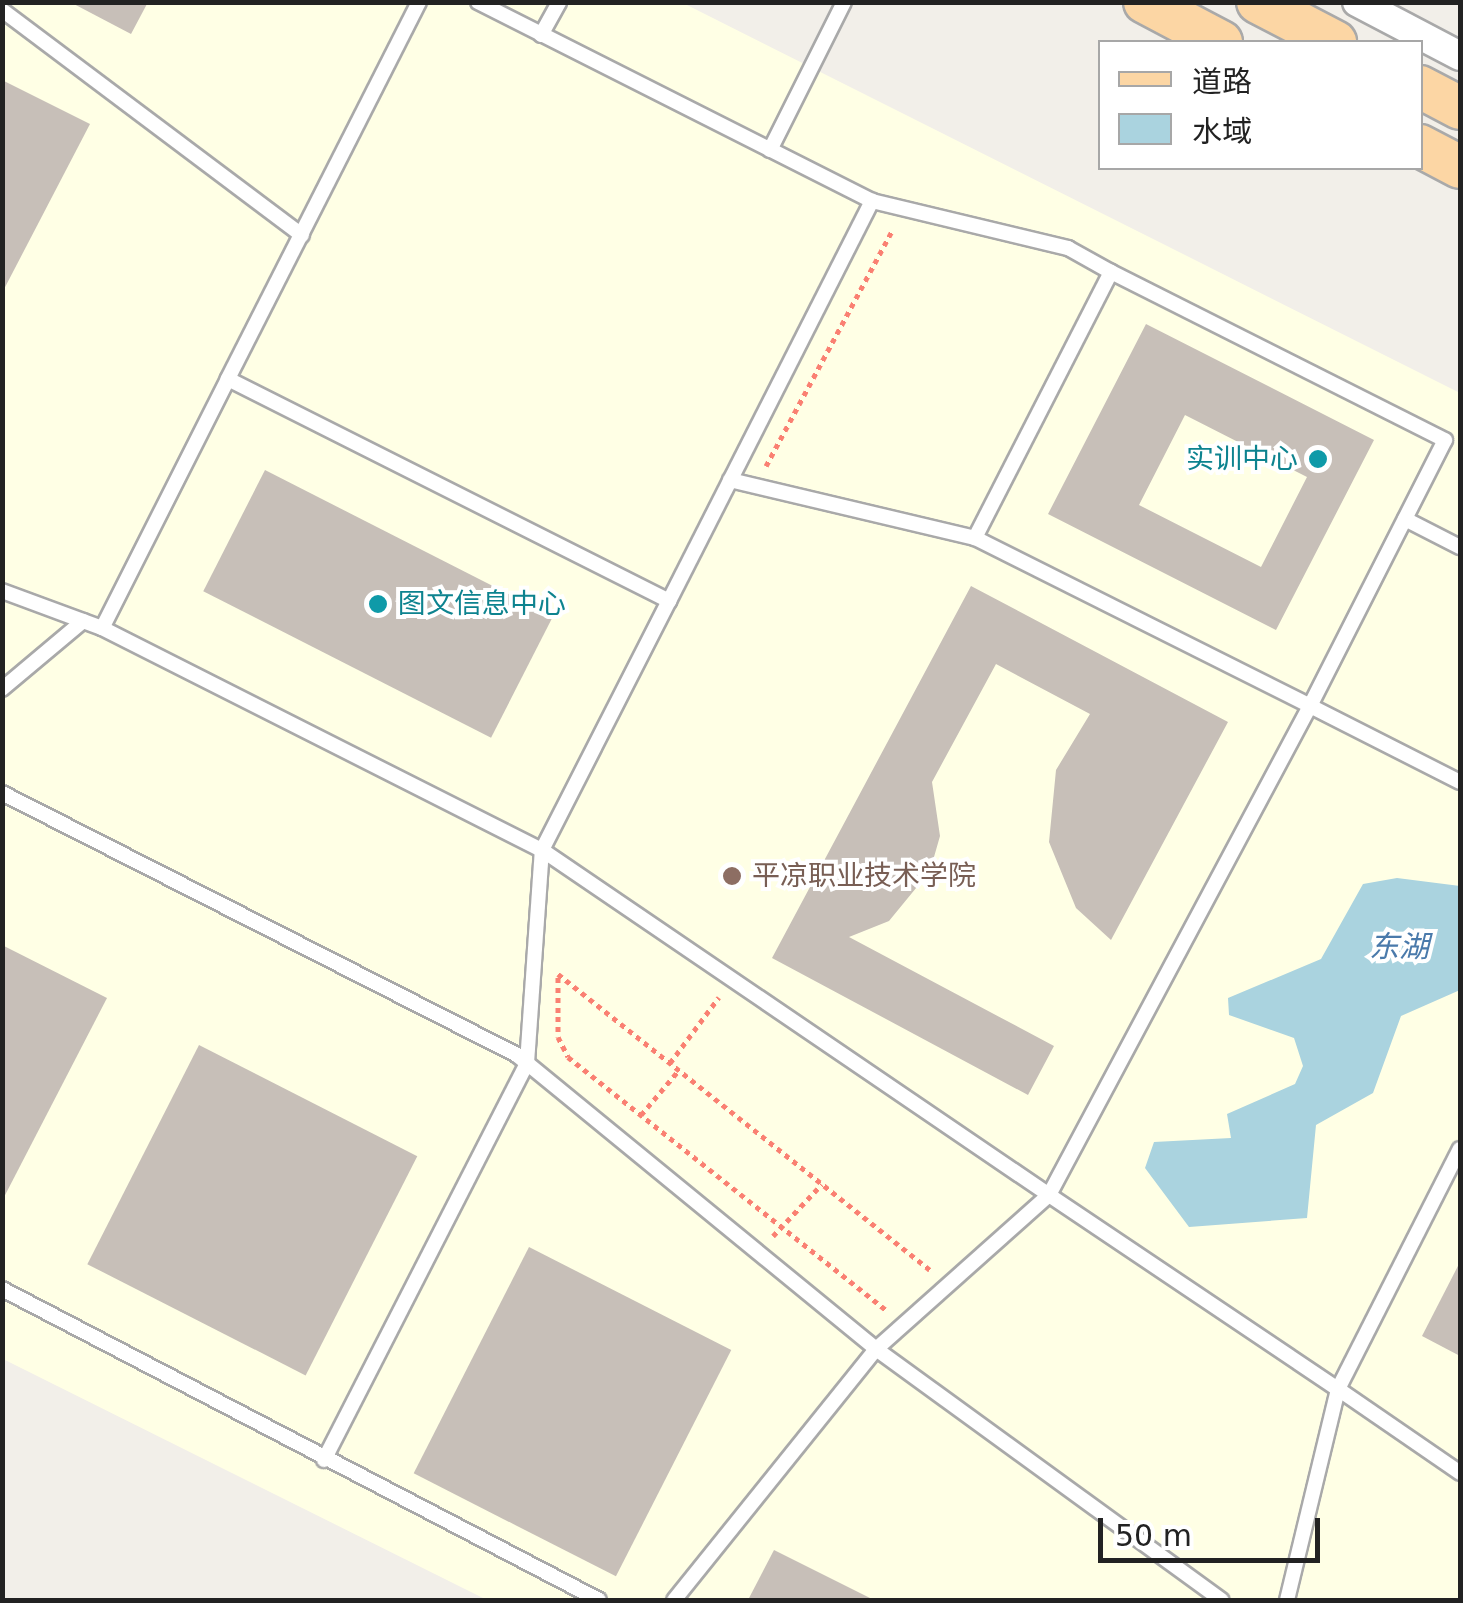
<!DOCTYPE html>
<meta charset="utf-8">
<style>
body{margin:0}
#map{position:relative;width:1463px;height:1603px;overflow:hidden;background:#f2efe9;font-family:"DejaVu Sans","Noto Sans SC",sans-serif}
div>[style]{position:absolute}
.education>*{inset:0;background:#ffffe5}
.water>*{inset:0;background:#aad3df}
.building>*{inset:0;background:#c7bfb8;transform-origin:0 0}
.path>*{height:5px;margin-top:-2.5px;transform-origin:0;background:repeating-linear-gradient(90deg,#fa8072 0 5px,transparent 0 10px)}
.roads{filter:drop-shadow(2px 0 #a9a9a9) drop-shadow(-2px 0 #a9a9a9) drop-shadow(0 2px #a9a9a9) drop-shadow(0 -2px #a9a9a9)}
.service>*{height:14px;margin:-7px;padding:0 7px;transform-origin:7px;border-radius:7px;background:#fff}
.minor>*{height:28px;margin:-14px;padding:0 14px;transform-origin:14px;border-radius:14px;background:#fff}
.primary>*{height:42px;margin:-21px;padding:0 21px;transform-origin:21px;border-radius:21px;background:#fcd6a4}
.dots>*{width:28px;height:28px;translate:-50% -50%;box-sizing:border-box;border:5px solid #fff;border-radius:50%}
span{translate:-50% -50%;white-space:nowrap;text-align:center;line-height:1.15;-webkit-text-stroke:8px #fff;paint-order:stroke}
.culture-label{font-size:28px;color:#0d838f}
.right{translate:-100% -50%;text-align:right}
.left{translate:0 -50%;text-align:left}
.education-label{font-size:28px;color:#785e54}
.water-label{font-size:30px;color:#4a7aab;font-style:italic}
.frame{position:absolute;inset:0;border:5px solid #222;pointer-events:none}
.legend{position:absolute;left:1098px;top:40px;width:325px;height:130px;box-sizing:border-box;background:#fff;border:2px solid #a7a7a7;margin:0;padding:12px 18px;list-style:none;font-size:30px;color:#222}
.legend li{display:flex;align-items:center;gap:20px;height:50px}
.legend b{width:50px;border:2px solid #a7a7a7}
.scale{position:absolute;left:1098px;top:1518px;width:222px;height:45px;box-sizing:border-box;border:5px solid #222;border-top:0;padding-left:12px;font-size:30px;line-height:35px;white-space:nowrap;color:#222;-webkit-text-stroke:8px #fff;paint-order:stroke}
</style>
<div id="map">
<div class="education">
<i style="clip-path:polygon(2px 3px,683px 3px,1460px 393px,1460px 1600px,487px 1600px,3px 1359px)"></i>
</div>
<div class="water">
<i style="clip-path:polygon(1397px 878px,1460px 886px,1460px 990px,1401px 1016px,1373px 1093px,1316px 1125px,1307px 1218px,1189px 1227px,1145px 1168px,1154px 1142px,1231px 1138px,1227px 1114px,1295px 1084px,1303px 1066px,1294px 1038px,1229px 1015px,1228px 998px,1321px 959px,1363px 884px)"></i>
</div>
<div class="building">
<i style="clip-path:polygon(70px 2px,148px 2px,131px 34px)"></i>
<i style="clip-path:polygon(2px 80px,90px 124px,2px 293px)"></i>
<i style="clip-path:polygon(evenodd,1146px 324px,1374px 440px,1276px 630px,1048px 514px,1146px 324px,1185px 415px,1307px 477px,1261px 567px,1139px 505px,1185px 415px)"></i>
<i style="left:265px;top:470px;width:323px;height:136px;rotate:27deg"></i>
<i style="clip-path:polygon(971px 586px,1228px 722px,1111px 940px,1076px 908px,1049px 842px,1056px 770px,1090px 714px,996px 664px,932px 782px,940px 836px,930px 871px,889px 921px,849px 937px,1054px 1046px,1028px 1095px,772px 958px)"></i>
<i style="clip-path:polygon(2px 945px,107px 998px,2px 1201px)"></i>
<i style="left:199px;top:1045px;width:245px;height:246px;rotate:27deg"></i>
<i style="left:529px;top:1247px;width:227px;height:254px;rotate:27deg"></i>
<i style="clip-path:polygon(1460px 1262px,1460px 1356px,1422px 1336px)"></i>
<i style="clip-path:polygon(774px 1550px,874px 1600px,748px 1600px)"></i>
</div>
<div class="path">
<i style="left:766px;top:466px;width:269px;rotate:-61.8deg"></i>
<i style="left:558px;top:974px;width:475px;rotate:38.5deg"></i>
<i style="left:558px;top:977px;width:60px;rotate:90deg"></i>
<i style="left:558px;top:1037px;width:22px;rotate:63deg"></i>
<i style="left:568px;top:1057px;width:406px;rotate:38.5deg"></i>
<i style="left:670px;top:1063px;width:82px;rotate:-53.4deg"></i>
<i style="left:641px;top:1115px;width:59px;rotate:-49.8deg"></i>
<i style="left:773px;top:1236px;width:71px;rotate:-46.7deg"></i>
</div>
<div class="roads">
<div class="service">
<i style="left:419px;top:2px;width:423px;rotate:116.9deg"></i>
<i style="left:228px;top:379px;width:494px;rotate:26.7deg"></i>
<i style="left:669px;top:601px;width:449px;rotate:-63.1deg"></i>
<i style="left:478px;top:2px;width:441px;rotate:26.8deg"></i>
<i style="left:872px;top:201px;width:202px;rotate:13.5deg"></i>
<i style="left:1068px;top:248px;width:49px;rotate:29.2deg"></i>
<i style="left:2px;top:10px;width:375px;rotate:36.9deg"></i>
<i style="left:541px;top:35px;width:38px;rotate:-61deg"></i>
<i style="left:770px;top:150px;width:165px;rotate:-63.4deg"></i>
<i style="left:228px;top:379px;width:279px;rotate:116.8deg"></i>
<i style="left:102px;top:628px;width:493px;rotate:26.8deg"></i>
<i style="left:542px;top:850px;width:280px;rotate:-63deg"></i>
<i style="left:730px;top:480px;width:252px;rotate:13.3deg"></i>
<i style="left:975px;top:538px;width:375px;rotate:26.6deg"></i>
<i style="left:1310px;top:706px;width:298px;rotate:-63.1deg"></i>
<i style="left:1445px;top:440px;width:374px;rotate:-153.3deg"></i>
<i style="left:1111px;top:272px;width:299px;rotate:117.1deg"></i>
<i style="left:1405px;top:519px;width:62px;rotate:27deg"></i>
<i style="left:2px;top:591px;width:107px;rotate:20.3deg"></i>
<i style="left:2px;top:689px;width:106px;rotate:-40deg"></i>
<i style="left:1460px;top:782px;width:168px;rotate:-153.1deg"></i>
<i style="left:1310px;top:706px;width:554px;rotate:118.09deg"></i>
<i style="left:1049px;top:1195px;width:348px;rotate:33.9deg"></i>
<i style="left:1338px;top:1389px;width:269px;rotate:-63.1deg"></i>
<i style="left:2px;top:793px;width:578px;rotate:26.96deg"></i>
<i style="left:517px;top:1055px;width:464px;rotate:39.3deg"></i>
<i style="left:876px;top:1349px;width:427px;rotate:36deg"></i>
<i style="left:542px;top:850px;width:613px;rotate:34.23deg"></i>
<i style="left:1049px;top:1195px;width:232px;rotate:138.3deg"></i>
<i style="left:876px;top:1349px;width:322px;rotate:128.8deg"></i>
<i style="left:2px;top:1289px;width:673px;rotate:27.52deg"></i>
<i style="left:324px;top:1460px;width:446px;rotate:-62.9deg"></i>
<i style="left:527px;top:1063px;width:214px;rotate:-86deg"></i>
<i style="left:1287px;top:1600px;width:217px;rotate:-76.4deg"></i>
<i style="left:1338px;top:1389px;width:148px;rotate:34.5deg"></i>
</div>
<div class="minor">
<i style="left:1357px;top:2px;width:116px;rotate:27.7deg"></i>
</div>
<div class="primary">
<i style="left:1145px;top:2px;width:86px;rotate:27.8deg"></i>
<i style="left:1258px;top:2px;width:87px;rotate:27.5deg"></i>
<i style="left:1420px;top:87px;width:45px;rotate:27.7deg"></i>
<i style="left:1420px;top:146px;width:45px;rotate:27.7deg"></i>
</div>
</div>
<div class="dots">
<i style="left:1318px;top:459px;background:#0f9aa8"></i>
<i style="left:378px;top:604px;background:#0f9aa8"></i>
<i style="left:732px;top:876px;background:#8d6e63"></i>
</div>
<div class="culture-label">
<span class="right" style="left:1298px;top:459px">实训中心</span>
<span class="left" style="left:398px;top:604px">图文信息中心</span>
</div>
<div class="education-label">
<span class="left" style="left:752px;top:876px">平凉职业技术学院</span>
</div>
<div class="water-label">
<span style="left:1399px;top:947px">东湖</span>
</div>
<div class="frame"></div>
<ul class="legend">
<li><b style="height:12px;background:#fcd6a4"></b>道路</li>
<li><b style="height:28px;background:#aad3df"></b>水域</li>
</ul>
<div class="scale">50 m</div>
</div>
